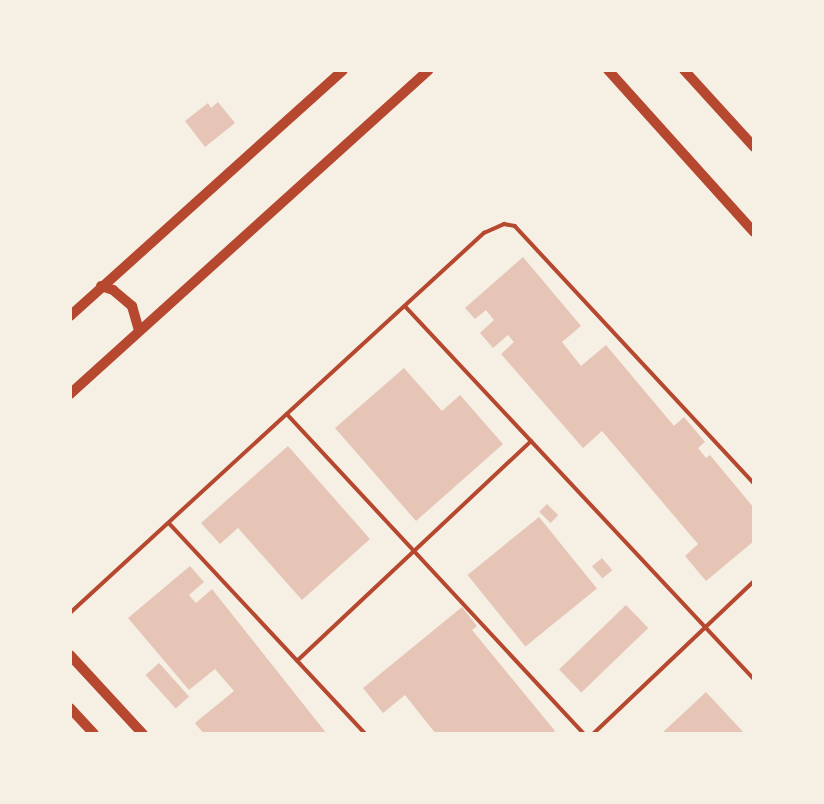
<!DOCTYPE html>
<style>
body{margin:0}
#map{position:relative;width:824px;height:804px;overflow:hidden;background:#f6efe4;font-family:"Fira Sans Condensed",sans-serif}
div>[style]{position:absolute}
.building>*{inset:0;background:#e6c5b7;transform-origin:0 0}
.service>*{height:3.5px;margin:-1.75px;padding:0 1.75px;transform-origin:1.75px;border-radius:1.75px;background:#b5482f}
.tertiary>*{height:10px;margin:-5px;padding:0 5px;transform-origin:5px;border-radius:5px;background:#b5482f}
span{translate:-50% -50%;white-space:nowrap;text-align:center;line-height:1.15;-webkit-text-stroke:5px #f6efe4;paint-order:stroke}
.frame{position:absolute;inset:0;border:72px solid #f6efe4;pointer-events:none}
</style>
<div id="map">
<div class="building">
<i style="clip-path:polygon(218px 102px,235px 123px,205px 147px,185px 121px,208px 103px,211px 108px)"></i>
<i style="clip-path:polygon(523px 257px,581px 326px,562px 342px,581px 366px,606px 345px,674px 426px,684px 417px,705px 442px,698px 448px,706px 458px,710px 455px,754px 508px,754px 541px,706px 581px,685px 556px,698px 544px,602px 431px,583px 448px,501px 354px,514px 342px,508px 335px,493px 348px,480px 333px,494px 320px,486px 310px,475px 319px,465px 308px)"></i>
<i style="clip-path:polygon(404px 368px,442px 411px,460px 395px,503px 444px,416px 521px,335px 428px)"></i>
<i style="clip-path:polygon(288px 446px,370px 539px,302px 600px,238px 528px,220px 544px,201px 523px)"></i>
<i style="left:547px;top:504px;width:16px;height:11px;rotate:45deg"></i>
<i style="left:539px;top:517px;width:92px;height:92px;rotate:51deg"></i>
<i style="left:602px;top:558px;width:16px;height:13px;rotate:50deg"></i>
<i style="clip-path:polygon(190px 566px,204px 582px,189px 595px,196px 603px,212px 589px,327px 734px,204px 734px,195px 723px,234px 691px,215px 669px,189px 690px,128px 618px)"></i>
<i style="left:626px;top:605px;width:32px;height:93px;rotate:46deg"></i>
<i style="clip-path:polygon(462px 607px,477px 626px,472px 630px,555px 731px,551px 734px,436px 734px,405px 695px,383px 713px,363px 688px)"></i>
<i style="left:159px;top:663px;width:45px;height:18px;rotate:48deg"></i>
<i style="clip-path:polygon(706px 692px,745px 734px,661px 734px)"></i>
</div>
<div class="service">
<i style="left:405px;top:306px;width:511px;rotate:46.9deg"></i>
<i style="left:287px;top:414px;width:437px;rotate:47.1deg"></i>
<i style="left:169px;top:523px;width:289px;rotate:47deg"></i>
<i style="left:70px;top:613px;width:562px;rotate:-42.55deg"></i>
<i style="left:484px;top:233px;width:22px;rotate:-24deg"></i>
<i style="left:504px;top:224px;width:11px;rotate:10deg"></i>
<i style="left:515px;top:226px;width:351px;rotate:47.1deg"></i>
<i style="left:297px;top:661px;width:321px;rotate:-43.2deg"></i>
<i style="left:593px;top:734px;width:222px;rotate:-43.5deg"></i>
</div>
<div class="tertiary">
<i style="left:608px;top:70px;width:218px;rotate:48deg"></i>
<i style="left:684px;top:70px;width:104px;rotate:47.7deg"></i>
<i style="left:101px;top:286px;width:13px;rotate:18deg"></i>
<i style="left:113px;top:290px;width:25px;rotate:40deg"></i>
<i style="left:132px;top:306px;width:25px;rotate:74deg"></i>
<i style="left:70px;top:316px;width:367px;rotate:-42deg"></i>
<i style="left:70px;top:394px;width:483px;rotate:-42.1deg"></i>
<i style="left:70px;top:655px;width:108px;rotate:47.3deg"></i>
<i style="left:70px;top:708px;width:35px;rotate:47deg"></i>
</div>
<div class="frame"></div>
</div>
